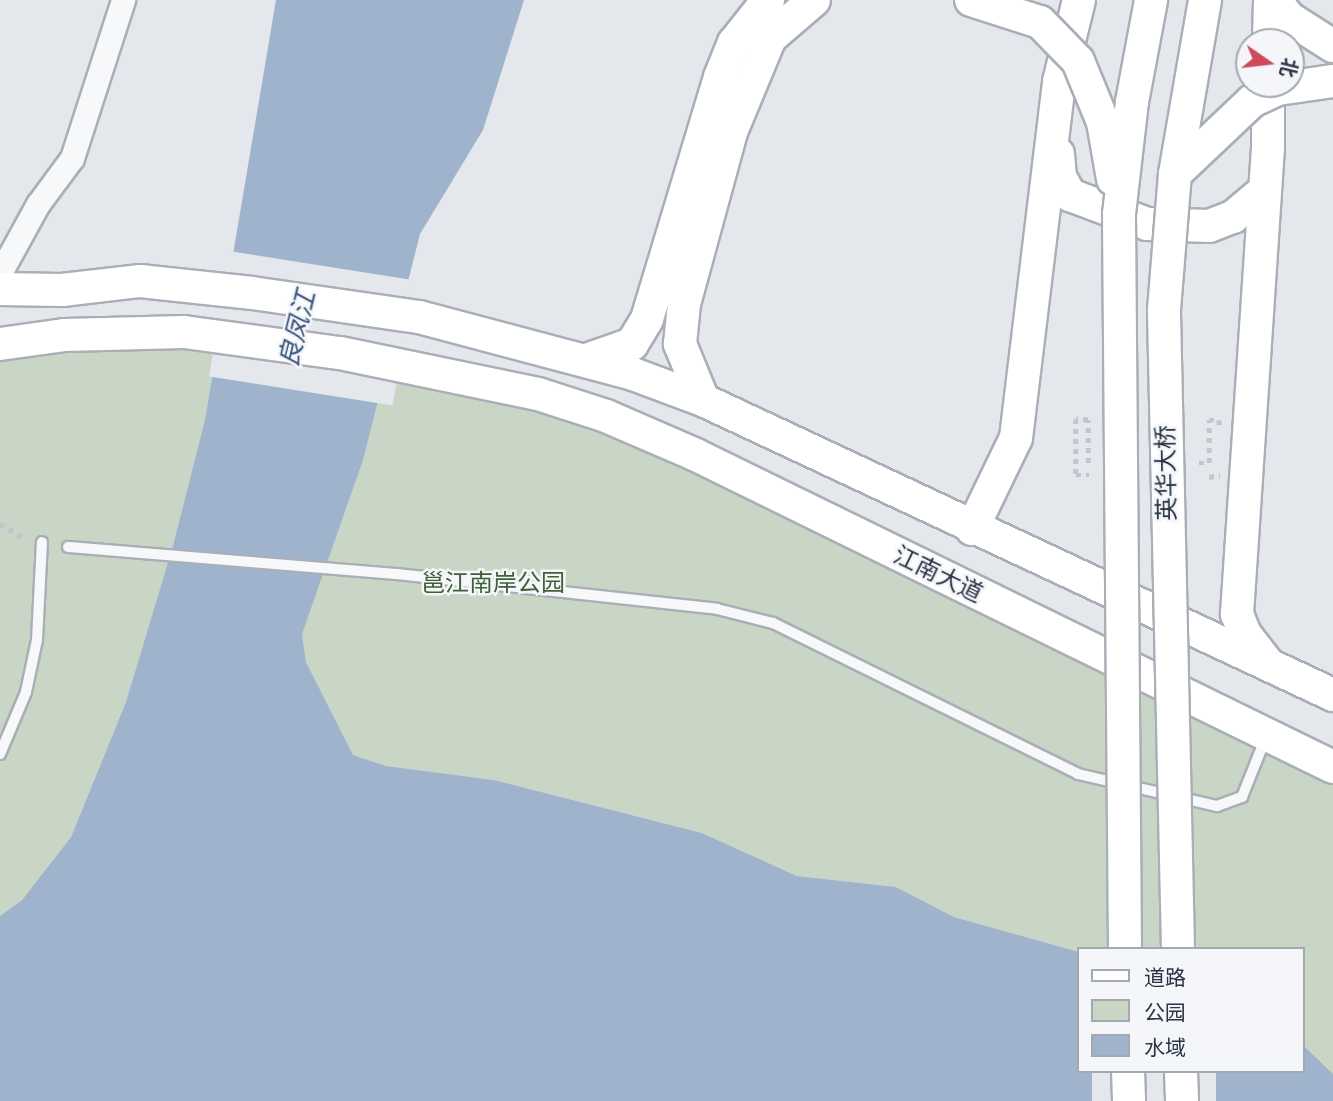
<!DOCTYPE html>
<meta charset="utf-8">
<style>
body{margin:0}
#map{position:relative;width:1333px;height:1101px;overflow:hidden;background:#e4e7ec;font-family:"Fira Sans","Noto Sans SC",sans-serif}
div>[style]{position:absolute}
.green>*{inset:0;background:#c9d6c5}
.water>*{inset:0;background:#9fb4cc}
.pier>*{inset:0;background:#e4e7ec;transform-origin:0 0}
.path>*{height:4.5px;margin-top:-2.25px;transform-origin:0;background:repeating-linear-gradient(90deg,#c2c5cb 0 5px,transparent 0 10px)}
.roads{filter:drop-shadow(2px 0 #a9aeb7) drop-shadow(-2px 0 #a9aeb7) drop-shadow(0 2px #a9aeb7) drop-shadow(0 -2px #a9aeb7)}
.lane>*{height:10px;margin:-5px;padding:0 5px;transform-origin:5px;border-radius:5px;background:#f7f8fa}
.street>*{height:23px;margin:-11.5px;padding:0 11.5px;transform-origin:11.5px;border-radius:11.5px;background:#f7f8fa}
.secondary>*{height:32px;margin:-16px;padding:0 16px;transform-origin:16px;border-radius:16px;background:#fff}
.bridges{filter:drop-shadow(2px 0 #a9aeb7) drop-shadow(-2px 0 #a9aeb7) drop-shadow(0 2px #a9aeb7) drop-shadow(0 -2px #a9aeb7)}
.secondary-bridge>*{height:32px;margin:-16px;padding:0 16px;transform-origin:16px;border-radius:16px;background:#fff}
span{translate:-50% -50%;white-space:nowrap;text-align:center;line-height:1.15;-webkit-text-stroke:5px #f4f6f9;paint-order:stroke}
.street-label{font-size:24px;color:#2b3445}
.park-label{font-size:24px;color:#3f6138}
.water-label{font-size:26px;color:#34527a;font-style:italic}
.legend{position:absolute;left:1077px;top:947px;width:228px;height:126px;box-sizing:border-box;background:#f4f6f9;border:2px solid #a4a8b1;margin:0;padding:9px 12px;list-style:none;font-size:21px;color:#2b3445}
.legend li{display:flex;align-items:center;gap:14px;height:35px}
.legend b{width:35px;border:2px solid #a4a8b1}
.north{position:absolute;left:1235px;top:28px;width:70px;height:70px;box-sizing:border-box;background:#f4f6f9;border:2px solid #a4a8b1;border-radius:50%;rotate:104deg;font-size:19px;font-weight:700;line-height:28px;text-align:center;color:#2b3445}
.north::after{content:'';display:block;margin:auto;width:24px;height:32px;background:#d1495b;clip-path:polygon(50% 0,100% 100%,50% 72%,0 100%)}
</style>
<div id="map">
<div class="green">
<i style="clip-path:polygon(184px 332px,538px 394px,1333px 767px,1333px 1074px,1303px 1045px,1303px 949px,1079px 952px,954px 917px,896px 887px,797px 876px,702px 833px,494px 780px,386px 766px,353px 755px,306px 662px,302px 635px,126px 702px,71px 837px,22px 900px,0 916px,0 344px)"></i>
</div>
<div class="water">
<i style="clip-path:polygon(276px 0,524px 0,483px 130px,420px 234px,363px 460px,302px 634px,306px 662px,353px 755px,386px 766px,494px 780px,702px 833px,797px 876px,896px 887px,954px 917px,1079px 952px,1079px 1071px,1303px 1071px,1303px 1045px,1333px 1074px,1333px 1101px,0 1101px,0 916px,22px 900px,71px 837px,126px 702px,173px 546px,205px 420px)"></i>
</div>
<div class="pier">
<i style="left:229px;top:251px;width:186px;height:127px;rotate:9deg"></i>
<i style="left:1092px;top:1071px;width:124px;height:30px"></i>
</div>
<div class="path">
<i style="left:1088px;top:463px;width:43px;rotate:-90deg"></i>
<i style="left:1088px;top:420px;width:12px;rotate:-175deg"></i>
<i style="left:1076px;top:419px;width:56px;rotate:90deg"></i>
<i style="left:1076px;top:475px;width:13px"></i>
<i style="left:1199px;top:463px;width:10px"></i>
<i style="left:1209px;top:463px;width:43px;rotate:-90deg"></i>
<i style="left:1209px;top:420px;width:10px"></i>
<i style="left:1219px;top:420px;width:8px;rotate:83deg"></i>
<i style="left:1209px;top:477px;width:11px;rotate:-10deg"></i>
<i style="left:0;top:524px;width:30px;rotate:30deg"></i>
</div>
<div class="roads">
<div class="lane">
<i style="left:68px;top:547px;width:330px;rotate:4.7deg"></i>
<i style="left:397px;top:574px;width:322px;rotate:6.2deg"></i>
<i style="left:717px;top:609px;width:58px;rotate:14deg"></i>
<i style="left:773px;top:623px;width:340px;rotate:26.3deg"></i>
<i style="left:1078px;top:774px;width:143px;rotate:13deg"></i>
<i style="left:1217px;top:806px;width:27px;rotate:-20deg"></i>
<i style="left:1242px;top:797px;width:65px;rotate:-68.2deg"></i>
<i style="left:0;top:754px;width:67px;rotate:-67.2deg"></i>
<i style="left:26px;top:692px;width:53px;rotate:-78.1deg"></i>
<i style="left:37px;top:640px;width:98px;rotate:-87.1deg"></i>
</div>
<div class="street">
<i style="left:0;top:273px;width:79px;rotate:-61.2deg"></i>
<i style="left:38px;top:204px;width:57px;rotate:-53.5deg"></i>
<i style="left:72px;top:158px;width:166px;rotate:-72.1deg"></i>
</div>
<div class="secondary">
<i style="left:1275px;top:0;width:23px;rotate:52deg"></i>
<i style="left:1289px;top:18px;width:52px;rotate:32.5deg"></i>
<i style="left:1269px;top:42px;width:42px;rotate:-88.6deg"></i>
<i style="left:1058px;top:154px;width:23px;rotate:85deg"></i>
<i style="left:1060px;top:177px;width:21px;rotate:61deg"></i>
<i style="left:1070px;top:195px;width:82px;rotate:20.6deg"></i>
<i style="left:1147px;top:224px;width:62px;rotate:1.8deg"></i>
<i style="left:1209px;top:226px;width:26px;rotate:-21deg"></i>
<i style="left:1233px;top:217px;width:42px;rotate:-40.2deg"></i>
<i style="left:0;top:289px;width:62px;rotate:0.9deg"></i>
<i style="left:62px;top:290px;width:79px;rotate:-6.6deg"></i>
<i style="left:140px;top:281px;width:113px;rotate:6.1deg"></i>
<i style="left:252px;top:293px;width:169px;rotate:8.2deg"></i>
<i style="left:419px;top:317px;width:221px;rotate:14.9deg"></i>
<i style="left:633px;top:374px;width:75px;rotate:20.4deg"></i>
<i style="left:703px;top:400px;width:696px;rotate:25.09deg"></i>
<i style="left:0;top:344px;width:66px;rotate:-7.9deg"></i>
<i style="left:65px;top:335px;width:119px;rotate:-1.4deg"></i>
<i style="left:184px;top:332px;width:157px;rotate:7.7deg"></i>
<i style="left:340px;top:353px;width:202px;rotate:11.7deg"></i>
<i style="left:538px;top:394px;width:71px;rotate:17.9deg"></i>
<i style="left:606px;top:416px;width:98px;rotate:23.4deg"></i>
<i style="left:696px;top:455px;width:709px;rotate:26.1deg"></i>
<i style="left:586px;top:360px;width:49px;rotate:-19.2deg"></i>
<i style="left:632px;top:344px;width:29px;rotate:-59deg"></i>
<i style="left:647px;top:319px;width:253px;rotate:-73.2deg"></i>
<i style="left:720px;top:77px;width:37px;rotate:-68deg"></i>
<i style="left:734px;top:43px;width:55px;rotate:-51.7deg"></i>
<i style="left:703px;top:400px;width:61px;rotate:-112.3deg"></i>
<i style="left:680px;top:344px;width:40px;rotate:-84.3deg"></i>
<i style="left:684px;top:304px;width:178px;rotate:-74.7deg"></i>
<i style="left:731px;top:132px;width:102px;rotate:-67.5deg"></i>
<i style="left:770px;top:38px;width:58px;rotate:-40.8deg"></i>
<i style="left:972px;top:529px;width:101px;rotate:-64.2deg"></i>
<i style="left:1016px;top:438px;width:359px;rotate:-83.1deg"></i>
<i style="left:1059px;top:82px;width:84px;rotate:-76.3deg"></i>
<i style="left:1266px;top:661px;width:34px;rotate:-128deg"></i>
<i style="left:1245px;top:634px;width:22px;rotate:-112deg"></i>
<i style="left:1237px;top:614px;width:468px;rotate:-86.2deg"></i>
<i style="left:1268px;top:147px;width:63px;rotate:-90deg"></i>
<i style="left:1128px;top:1071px;width:30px;rotate:88deg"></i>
<i style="left:1181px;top:1071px;width:30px;rotate:88deg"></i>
</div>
</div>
<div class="bridges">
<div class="secondary-bridge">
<i style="left:971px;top:0;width:72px;rotate:17.7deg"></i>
<i style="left:1040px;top:22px;width:54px;rotate:45.7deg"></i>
<i style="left:1078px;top:61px;width:66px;rotate:67.7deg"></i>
<i style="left:1103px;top:122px;width:58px;rotate:80deg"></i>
<i style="left:1175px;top:174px;width:106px;rotate:-43.5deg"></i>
<i style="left:1252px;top:101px;width:29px;rotate:-25deg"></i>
<i style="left:1278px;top:89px;width:56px;rotate:-8.3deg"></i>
<i style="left:1125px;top:949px;width:735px;rotate:-90.47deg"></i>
<i style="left:1119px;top:214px;width:113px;rotate:-83.4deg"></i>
<i style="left:1132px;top:102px;width:104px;rotate:-79.4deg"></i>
<i style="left:1178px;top:949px;width:639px;rotate:-91.26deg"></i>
<i style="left:1164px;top:310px;width:136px;rotate:-85.4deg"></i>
<i style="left:1175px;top:174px;width:177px;rotate:-80.2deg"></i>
</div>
</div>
<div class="street-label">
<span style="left:1167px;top:473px;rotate:-91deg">英华大桥</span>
<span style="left:938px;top:575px;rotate:26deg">江南大道</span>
</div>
<div class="park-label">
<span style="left:493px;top:584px">邕江南岸公园</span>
</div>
<div class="water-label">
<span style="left:298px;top:329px;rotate:-76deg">良凤江</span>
</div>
<ul class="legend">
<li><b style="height:9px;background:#fff"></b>道路</li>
<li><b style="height:19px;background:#c9d6c5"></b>公园</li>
<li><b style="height:19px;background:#9fb4cc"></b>水域</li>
</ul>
<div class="north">北</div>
</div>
